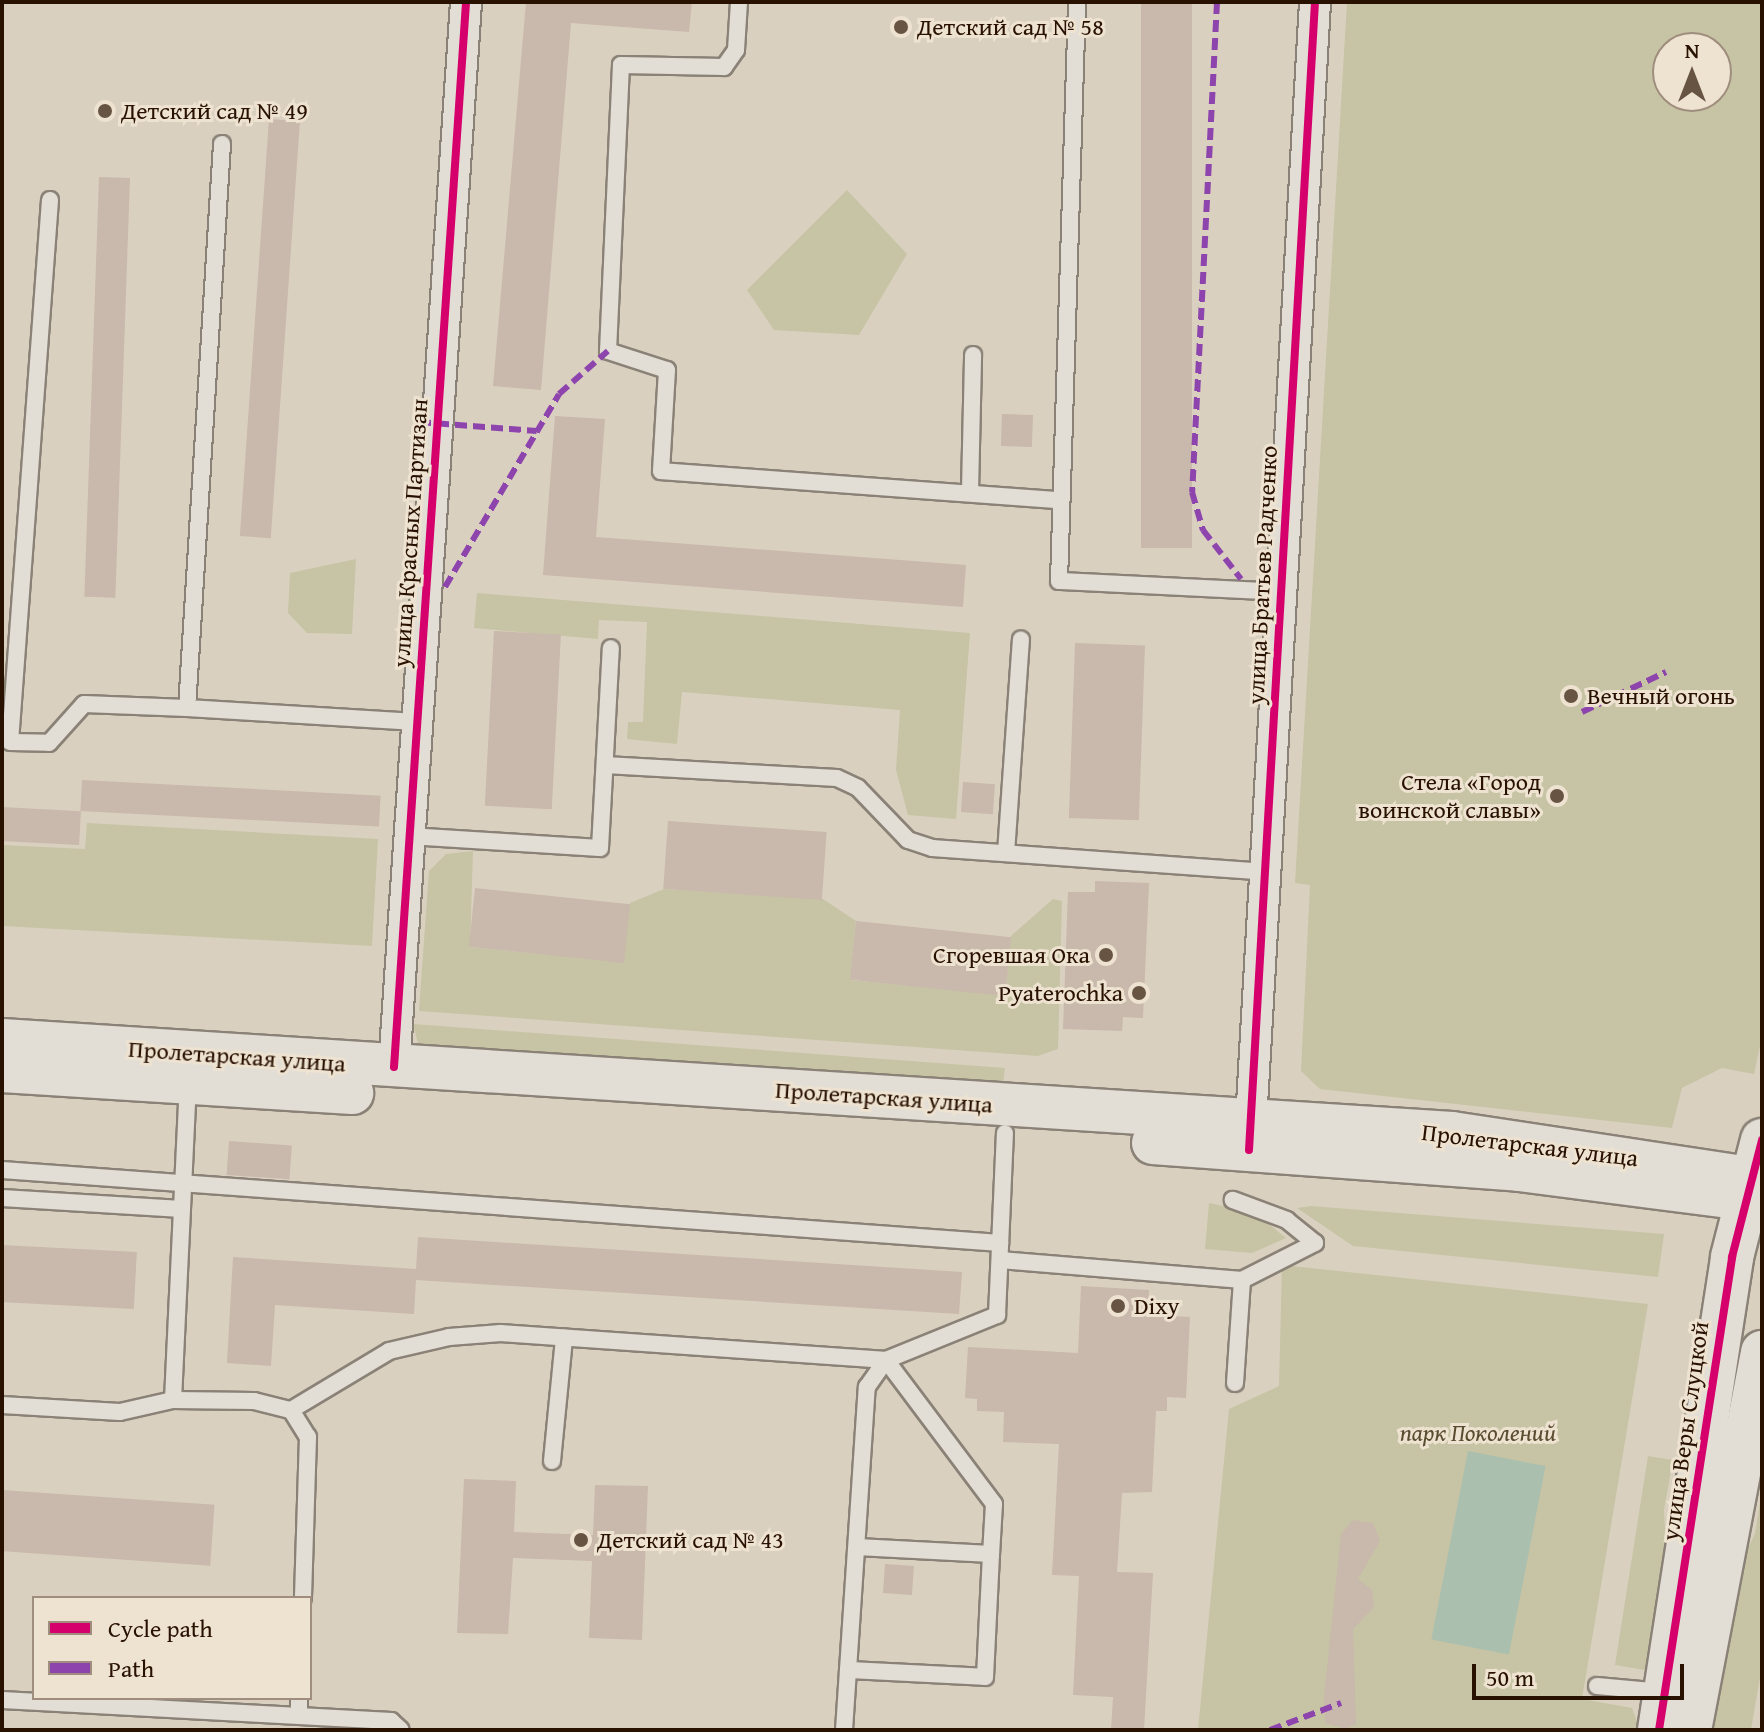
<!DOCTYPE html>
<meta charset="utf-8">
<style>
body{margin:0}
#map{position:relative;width:1764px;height:1732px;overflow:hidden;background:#dad0c0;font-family:"Gentium Book Plus",serif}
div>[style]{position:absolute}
.green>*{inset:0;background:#c6c4a4}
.water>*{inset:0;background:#abbfaf;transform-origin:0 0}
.building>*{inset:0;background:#c9b8ac;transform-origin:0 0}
.roads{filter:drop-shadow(2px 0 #8b8277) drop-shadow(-2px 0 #8b8277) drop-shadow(0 2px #8b8277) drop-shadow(0 -2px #8b8277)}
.lane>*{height:16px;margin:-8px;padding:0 8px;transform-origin:8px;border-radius:8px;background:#e2ded6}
.street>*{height:30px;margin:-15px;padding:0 15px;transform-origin:15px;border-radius:15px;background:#e2ded6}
.secondary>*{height:42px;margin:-21px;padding:0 21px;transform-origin:21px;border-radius:21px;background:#e2ded6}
.quiet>*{height:6px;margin-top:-3px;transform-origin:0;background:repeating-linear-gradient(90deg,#8e44ad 0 12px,transparent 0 18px)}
.cycleway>*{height:8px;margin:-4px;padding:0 4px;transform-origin:4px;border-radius:4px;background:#d6006c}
.dots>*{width:22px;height:22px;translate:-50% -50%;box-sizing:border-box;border:4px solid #eee2d0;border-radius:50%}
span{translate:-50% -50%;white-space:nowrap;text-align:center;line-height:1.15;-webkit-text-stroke:6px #eee2d0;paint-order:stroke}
.poi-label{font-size:24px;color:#291100}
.left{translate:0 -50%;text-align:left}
.right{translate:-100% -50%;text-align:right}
.street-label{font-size:24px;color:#291100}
.park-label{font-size:24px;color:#5a4c31;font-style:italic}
.frame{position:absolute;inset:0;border:4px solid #291100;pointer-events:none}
.legend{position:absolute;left:32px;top:1596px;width:280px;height:104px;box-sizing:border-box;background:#eee2d0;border:2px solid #9f8e7d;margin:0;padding:10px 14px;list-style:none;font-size:24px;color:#291100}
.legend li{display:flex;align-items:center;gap:16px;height:40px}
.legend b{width:40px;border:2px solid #9f8e7d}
.north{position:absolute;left:1652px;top:32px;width:80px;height:80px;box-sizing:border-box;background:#eee2d0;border:2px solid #9f8e7d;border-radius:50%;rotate:0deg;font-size:22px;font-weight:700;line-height:32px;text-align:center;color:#291100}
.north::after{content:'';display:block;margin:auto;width:28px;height:36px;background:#675443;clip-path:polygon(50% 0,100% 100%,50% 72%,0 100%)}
.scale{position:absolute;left:1472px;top:1664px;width:212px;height:36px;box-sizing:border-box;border:4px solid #291100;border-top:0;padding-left:10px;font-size:24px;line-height:28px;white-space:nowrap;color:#291100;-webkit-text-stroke:6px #eee2d0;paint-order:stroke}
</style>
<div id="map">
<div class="green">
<i style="clip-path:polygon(evenodd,1347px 2px,1762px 2px,1762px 1037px,1754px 1074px,1722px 1068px,1682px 1088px,1672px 1128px,1320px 1089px,1301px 1071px,1310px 885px,1295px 883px,1347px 2px,1668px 48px,1716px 48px,1716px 96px,1668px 96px,1668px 48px)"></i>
<i style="clip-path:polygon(847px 190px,907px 254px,859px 335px,774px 330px,747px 290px)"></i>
<i style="clip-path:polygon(356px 559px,352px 634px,307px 633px,288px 613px,290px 573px)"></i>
<i style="clip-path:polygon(477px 593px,970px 633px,956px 819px,908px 815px,896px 770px,900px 710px,682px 692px,677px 744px,627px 739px,628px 722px,643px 722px,647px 622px,599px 620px,598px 639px,474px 628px)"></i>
<i style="clip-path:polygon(87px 823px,378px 839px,372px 946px,2px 926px,2px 845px,85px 849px)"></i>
<i style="clip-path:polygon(473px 851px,470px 947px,623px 962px,630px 903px,664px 889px,823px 899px,856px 921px,850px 980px,1005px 995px,1011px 936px,1053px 899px,1062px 901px,1058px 1049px,1038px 1056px,419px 1011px,429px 871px,446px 854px)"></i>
<i style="clip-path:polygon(413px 1024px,1005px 1068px,1003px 1085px,419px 1047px)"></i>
<i style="clip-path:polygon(1209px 1203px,1255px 1213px,1286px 1238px,1252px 1253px,1205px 1249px)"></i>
<i style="clip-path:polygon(1311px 1206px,1664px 1234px,1658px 1277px,1353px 1246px,1297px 1208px)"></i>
<i style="clip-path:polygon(1282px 1265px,1648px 1304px,1582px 1699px,1632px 1708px,1640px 1730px,1198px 1730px,1229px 1409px,1279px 1386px)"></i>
<i style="clip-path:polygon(1648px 1456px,1673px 1460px,1664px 1510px,1667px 1564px,1650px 1671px,1615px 1665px)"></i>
<i style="clip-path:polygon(1762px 1490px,1762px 1666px,1751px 1730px,1707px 1730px,1732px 1585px,1755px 1533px)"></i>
</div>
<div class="water">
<i style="left:1468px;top:1451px;width:79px;height:192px;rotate:11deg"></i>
</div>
<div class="building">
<i style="clip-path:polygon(526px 2px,692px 2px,689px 32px,571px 23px,541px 390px,493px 386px)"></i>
<i style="left:1141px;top:2px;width:51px;height:546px"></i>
<i style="left:269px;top:119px;width:31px;height:418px;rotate:4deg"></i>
<i style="left:99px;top:177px;width:31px;height:420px;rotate:2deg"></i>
<i style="left:1002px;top:414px;width:31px;height:32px;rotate:2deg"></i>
<i style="clip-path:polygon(555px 416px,605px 419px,596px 537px,966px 565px,963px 607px,543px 575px)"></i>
<i style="left:494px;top:631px;width:67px;height:175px;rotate:3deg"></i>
<i style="left:1075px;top:643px;width:70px;height:175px;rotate:2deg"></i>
<i style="left:82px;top:780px;width:299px;height:31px;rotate:3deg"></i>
<i style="left:963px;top:782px;width:32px;height:30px;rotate:4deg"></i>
<i style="left:2px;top:807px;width:79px;height:34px;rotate:3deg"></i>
<i style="left:668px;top:821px;width:159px;height:68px;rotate:4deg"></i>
<i style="clip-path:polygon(1095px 881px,1149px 883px,1143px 1018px,1123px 1017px,1122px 1031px,1063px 1029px,1068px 892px,1095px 892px)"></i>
<i style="left:475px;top:888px;width:156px;height:59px;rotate:6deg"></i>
<i style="left:856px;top:921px;width:156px;height:59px;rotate:6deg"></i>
<i style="left:229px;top:1141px;width:63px;height:34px;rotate:4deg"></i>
<i style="clip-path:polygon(418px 1237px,962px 1272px,959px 1314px,416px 1280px,414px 1314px,275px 1305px,271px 1366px,227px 1363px,233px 1257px,416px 1269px)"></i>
<i style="left:2px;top:1245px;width:135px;height:57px;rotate:3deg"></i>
<i style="clip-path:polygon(1081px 1286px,1149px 1290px,1148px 1315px,1190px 1317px,1186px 1398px,1167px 1397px,1167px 1411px,1156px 1411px,1152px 1492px,1122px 1493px,1117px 1572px,1153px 1573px,1144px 1730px,1111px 1730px,1113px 1697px,1073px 1695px,1079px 1576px,1052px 1575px,1059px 1444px,1003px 1442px,1004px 1412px,977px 1411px,977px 1399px,965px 1398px,968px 1347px,1078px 1353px)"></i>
<i style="clip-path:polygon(464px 1479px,516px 1481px,514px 1532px,593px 1535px,595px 1485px,648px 1486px,642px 1640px,589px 1638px,592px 1561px,513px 1558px,508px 1634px,457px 1633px)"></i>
<i style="left:2px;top:1490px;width:213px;height:61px;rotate:4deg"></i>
<i style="clip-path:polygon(1353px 1520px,1373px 1523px,1380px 1541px,1358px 1579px,1372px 1590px,1374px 1607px,1353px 1629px,1356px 1724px,1346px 1729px,1325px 1723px,1324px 1697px,1341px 1534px)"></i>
<i style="left:885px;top:1564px;width:29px;height:29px;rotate:4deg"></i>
</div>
<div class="roads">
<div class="lane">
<i style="left:739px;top:2px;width:48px;rotate:93.6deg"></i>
<i style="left:736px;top:50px;width:21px;rotate:125deg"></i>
<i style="left:724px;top:67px;width:103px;rotate:-178.9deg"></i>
<i style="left:621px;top:65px;width:286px;rotate:92.6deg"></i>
<i style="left:608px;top:351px;width:62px;rotate:17.9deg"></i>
<i style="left:667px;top:370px;width:101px;rotate:93.4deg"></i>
<i style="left:661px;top:471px;width:398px;rotate:4.2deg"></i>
<i style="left:1077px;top:2px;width:579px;rotate:91.78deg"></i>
<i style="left:1059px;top:581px;width:222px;rotate:2.8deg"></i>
<i style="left:222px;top:144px;width:565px;rotate:93.55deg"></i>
<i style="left:187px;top:708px;width:230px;rotate:3.5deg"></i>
<i style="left:50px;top:200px;width:543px;rotate:94.22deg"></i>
<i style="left:10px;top:742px;width:39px;rotate:1deg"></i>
<i style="left:49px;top:743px;width:52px;rotate:-48.1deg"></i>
<i style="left:84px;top:704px;width:103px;rotate:2.2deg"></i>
<i style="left:970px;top:491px;width:136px;rotate:-88.7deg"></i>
<i style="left:605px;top:765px;width:232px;rotate:3.2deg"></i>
<i style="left:837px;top:778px;width:23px;rotate:25deg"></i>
<i style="left:858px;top:788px;width:72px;rotate:46.1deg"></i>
<i style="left:908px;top:840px;width:26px;rotate:18deg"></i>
<i style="left:933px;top:848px;width:333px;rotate:4.1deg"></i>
<i style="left:409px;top:836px;width:191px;rotate:3.6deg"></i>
<i style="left:600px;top:848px;width:200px;rotate:-86.9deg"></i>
<i style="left:1006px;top:853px;width:214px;rotate:-86deg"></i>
<i style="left:2px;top:1170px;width:1001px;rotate:4.18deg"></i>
<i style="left:2px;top:1198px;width:180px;rotate:3.5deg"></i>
<i style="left:1000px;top:1260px;width:243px;rotate:4.7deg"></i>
<i style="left:1242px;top:1280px;width:82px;rotate:-26.9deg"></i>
<i style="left:1315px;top:1243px;width:36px;rotate:-141deg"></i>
<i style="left:1287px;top:1220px;width:58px;rotate:-159.7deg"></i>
<i style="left:1235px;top:1383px;width:103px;rotate:-86.1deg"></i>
<i style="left:173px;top:1400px;width:315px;rotate:-87.3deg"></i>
<i style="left:2px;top:1405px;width:118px;rotate:3.4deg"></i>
<i style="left:120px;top:1412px;width:54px;rotate:-12.8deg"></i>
<i style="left:173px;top:1400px;width:81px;rotate:0.7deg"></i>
<i style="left:254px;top:1401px;width:38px;rotate:14deg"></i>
<i style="left:291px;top:1410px;width:32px;rotate:58deg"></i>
<i style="left:308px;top:1437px;width:161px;rotate:91.8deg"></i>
<i style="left:291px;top:1410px;width:114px;rotate:-31deg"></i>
<i style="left:389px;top:1351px;width:62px;rotate:-13.1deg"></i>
<i style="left:449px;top:1337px;width:52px;rotate:-4.4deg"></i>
<i style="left:501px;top:1333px;width:386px;rotate:4deg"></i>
<i style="left:886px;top:1360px;width:180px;rotate:53.1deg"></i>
<i style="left:994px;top:1504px;width:50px;rotate:93.4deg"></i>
<i style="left:991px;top:1554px;width:134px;rotate:-177deg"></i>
<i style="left:552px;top:1461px;width:124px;rotate:-84.4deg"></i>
<i style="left:848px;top:1670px;width:137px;rotate:2.9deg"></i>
<i style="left:985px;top:1677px;width:123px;rotate:-87.2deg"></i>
<i style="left:1597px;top:1686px;width:66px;rotate:5.2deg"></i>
<i style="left:2px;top:1700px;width:390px;rotate:3.1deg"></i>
<i style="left:391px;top:1721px;width:13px;rotate:42deg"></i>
<i style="left:299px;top:1714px;width:16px;rotate:-90deg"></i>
<i style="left:844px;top:1730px;width:344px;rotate:-86.2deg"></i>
<i style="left:867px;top:1387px;width:33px;rotate:-55deg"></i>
<i style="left:886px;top:1360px;width:120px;rotate:-22.1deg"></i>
<i style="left:997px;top:1315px;width:182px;rotate:-87.5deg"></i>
</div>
<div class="street">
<i style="left:394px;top:1067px;width:1067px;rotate:-86.13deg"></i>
<i style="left:1250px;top:1140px;width:1140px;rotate:-86.73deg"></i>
</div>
<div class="secondary">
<i style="left:2px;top:1040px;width:1453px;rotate:3.67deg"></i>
<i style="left:1452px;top:1133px;width:314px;rotate:8.6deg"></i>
<i style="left:2px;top:1071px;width:351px;rotate:3.6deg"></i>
<i style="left:1153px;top:1143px;width:367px;rotate:4.2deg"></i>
<i style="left:1519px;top:1170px;width:245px;rotate:7.3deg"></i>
<i style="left:1659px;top:1730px;width:479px;rotate:-81.2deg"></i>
<i style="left:1732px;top:1257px;width:121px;rotate:-75.6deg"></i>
<i style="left:1690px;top:1730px;width:385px;rotate:-79.2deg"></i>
</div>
</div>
<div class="quiet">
<i style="left:1217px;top:2px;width:491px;rotate:92.9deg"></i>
<i style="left:1192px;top:492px;width:40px;rotate:74deg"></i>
<i style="left:1203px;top:530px;width:62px;rotate:52.2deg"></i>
<i style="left:419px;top:422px;width:118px;rotate:4.4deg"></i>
<i style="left:445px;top:587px;width:224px;rotate:-59.4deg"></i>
<i style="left:559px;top:394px;width:65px;rotate:-41.3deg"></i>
<i style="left:1582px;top:712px;width:93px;rotate:-25.5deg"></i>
<i style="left:1270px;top:1730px;width:76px;rotate:-20.8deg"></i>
</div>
<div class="cycleway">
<i style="left:394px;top:1067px;width:1067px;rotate:-86.13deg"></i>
<i style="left:1249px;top:1150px;width:1150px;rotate:-86.71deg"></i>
<i style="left:1659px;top:1730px;width:479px;rotate:-81.2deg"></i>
<i style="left:1732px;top:1257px;width:121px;rotate:-75.6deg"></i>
</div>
<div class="dots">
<i style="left:901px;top:27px;background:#675443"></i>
<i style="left:105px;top:111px;background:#675443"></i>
<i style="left:1571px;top:696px;background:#675443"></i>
<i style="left:1557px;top:796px;background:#675443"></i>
<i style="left:1106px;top:955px;background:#675443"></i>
<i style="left:1139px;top:993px;background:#675443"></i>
<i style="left:1118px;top:1306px;background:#675443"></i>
<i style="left:581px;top:1540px;background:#675443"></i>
</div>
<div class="poi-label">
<span class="left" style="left:917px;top:27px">Детский сад № 58</span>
<span class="left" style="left:121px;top:111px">Детский сад № 49</span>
<span class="left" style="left:1587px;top:696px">Вечный огонь</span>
<span class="right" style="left:1541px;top:796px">Стела «Город<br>воинской славы»</span>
<span class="right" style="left:1090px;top:955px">Сгоревшая Ока</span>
<span class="right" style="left:1123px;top:993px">Pyaterochka</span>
<span class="left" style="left:1134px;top:1306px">Dixy</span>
<span class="left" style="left:597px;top:1540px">Детский сад № 43</span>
</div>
<div class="street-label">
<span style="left:410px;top:533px;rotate:-86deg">улица Красных Партизан</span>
<span style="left:1262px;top:575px;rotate:-87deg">улица Братьев Радченко</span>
<span style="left:237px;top:1056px;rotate:4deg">Пролетарская улица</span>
<span style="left:884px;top:1097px;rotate:4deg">Пролетарская улица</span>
<span style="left:1530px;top:1145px;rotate:7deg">Пролетарская улица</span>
<span style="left:1685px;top:1431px;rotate:-82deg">улица Веры Слуцкой</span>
</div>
<div class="park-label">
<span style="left:1478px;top:1433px">парк Поколений</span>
</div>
<div class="frame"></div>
<ul class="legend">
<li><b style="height:10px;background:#d6006c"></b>Cycle path</li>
<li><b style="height:10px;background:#8e44ad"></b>Path</li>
</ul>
<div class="north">N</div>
<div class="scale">50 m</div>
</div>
